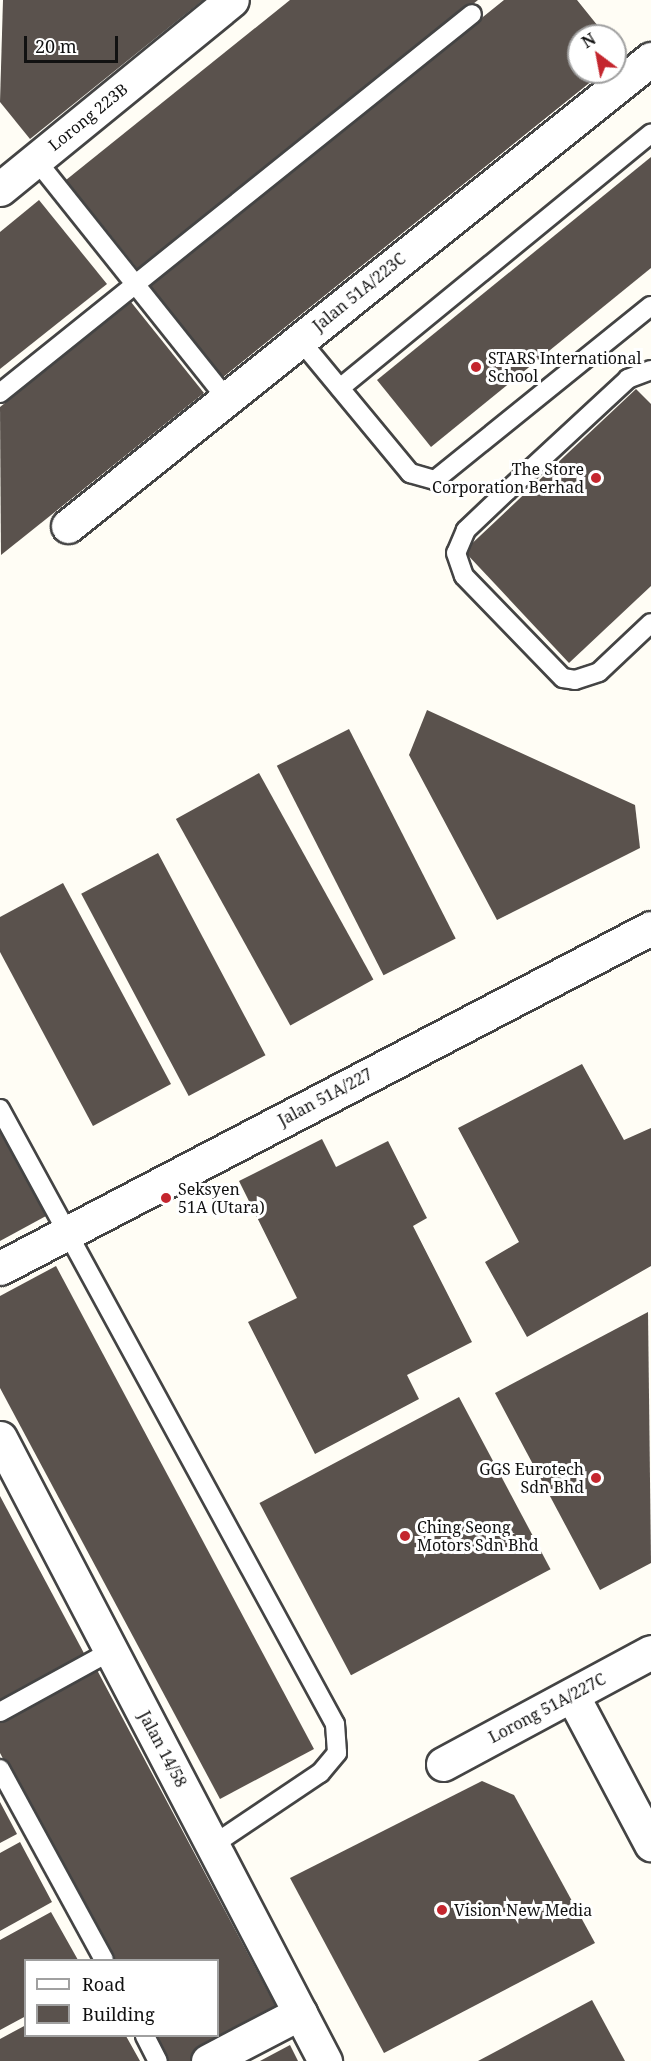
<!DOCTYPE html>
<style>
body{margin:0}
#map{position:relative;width:651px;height:2061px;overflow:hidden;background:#fffdf5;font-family:"Noto Serif",serif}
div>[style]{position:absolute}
.building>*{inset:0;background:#5a524d;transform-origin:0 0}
.roads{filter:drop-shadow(2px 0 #444) drop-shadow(-2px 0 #444) drop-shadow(0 2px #444) drop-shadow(0 -2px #444)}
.service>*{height:18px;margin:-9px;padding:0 9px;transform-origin:9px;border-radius:9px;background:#fff}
.minor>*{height:33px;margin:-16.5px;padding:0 16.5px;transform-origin:16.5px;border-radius:16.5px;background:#fff}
.tertiary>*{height:33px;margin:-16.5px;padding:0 16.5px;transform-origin:16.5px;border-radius:16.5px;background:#fff}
.dots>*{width:16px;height:16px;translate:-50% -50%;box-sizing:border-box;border:3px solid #fff;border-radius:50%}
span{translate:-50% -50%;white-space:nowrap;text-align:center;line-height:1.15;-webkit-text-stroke:6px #fff;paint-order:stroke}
.street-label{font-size:16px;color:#111}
.poi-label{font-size:16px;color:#111}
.left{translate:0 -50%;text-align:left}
.right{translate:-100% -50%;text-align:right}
.legend{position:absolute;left:24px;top:1959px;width:195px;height:78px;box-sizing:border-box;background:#fff;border:2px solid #a0a0a0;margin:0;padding:8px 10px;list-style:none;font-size:18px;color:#111}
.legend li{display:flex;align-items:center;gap:12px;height:30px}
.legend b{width:30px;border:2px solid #a0a0a0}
.north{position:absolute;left:567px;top:24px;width:60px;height:60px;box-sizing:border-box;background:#fff;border:2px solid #a0a0a0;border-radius:50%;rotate:328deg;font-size:16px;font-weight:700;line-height:24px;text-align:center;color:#111}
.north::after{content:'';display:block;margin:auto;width:21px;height:27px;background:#c4262e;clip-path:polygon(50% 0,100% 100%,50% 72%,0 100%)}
.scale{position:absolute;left:24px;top:36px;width:94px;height:27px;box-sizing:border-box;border:3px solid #111;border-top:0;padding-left:8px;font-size:18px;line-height:21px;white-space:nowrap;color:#111;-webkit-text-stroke:4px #fff;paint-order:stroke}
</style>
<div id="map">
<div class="building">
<i style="clip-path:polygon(3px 0,203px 0,30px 139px,0 102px)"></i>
<i style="clip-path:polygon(290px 0,478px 0,140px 272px,66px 180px)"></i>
<i style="clip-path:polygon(504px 0,577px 0,606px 36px,579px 36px,579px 72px,603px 72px,222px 378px,148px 287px)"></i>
<i style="clip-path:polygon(651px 157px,651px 268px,431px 447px,377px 380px)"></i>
<i style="clip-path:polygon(39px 200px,107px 284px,0 369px,0 232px)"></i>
<i style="clip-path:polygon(131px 302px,204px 393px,1px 555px,0 407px)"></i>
<i style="clip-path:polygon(636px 389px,651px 404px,651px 586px,569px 663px,464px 551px)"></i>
<i style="clip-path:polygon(427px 710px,635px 805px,640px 848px,497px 920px,409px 755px)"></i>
<i style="left:349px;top:729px;width:235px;height:81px;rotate:63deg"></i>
<i style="left:259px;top:773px;width:236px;height:95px;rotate:61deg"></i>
<i style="left:158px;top:853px;width:229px;height:87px;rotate:62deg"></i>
<i style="clip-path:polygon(63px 883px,171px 1084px,93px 1126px,0 952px,0 917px)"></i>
<i style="clip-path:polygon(582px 1064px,624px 1140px,651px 1128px,651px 1266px,527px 1337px,485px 1262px,519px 1242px,458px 1128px)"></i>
<i style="clip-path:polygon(0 1130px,46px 1216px,0 1241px)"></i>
<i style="clip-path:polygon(322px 1139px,336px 1167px,388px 1141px,427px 1218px,413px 1226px,472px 1342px,407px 1375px,419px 1399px,315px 1454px,248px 1322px,297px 1298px,239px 1181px)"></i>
<i style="clip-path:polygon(56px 1266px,314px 1749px,220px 1799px,0 1388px,0 1296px)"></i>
<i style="clip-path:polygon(648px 1312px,651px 1563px,600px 1590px,495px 1393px)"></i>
<i style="left:459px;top:1397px;width:195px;height:226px;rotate:62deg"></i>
<i style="clip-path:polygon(0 1496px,86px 1657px,0 1704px)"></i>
<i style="clip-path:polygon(97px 1670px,281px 2016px,197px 2061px,164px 2061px,151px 2036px,218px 2036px,218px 1960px,111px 1960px,0 1753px,0 1721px)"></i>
<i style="clip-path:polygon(482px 1781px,514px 1795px,595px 1943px,384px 2053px,290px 1878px)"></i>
<i style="clip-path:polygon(0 1802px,17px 1834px,0 1843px)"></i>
<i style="clip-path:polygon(20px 1842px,52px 1902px,0 1931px,0 1853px)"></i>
<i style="clip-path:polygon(51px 1912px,78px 1960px,26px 1960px,26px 2016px,0 2030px,0 1940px)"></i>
<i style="clip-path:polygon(592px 2000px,625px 2061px,478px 2061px)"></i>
<i style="clip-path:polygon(26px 2025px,26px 2036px,126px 2036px,140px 2061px,0 2061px,0 2039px)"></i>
<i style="clip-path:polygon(290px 2045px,298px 2061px,260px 2061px)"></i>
</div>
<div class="roads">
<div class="service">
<i style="left:36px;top:160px;width:306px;rotate:51.4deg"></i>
<i style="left:300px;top:340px;width:173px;rotate:50.4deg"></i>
<i style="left:410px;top:473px;width:26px;rotate:16deg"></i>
<i style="left:435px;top:480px;width:277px;rotate:-38.9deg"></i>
<i style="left:651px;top:370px;width:25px;rotate:159deg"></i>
<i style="left:628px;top:379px;width:165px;rotate:137.2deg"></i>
<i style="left:507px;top:491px;width:57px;rotate:136.4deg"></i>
<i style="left:466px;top:530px;width:25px;rotate:113deg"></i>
<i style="left:456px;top:553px;width:24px;rotate:71deg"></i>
<i style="left:464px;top:576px;width:142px;rotate:45.9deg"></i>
<i style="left:563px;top:678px;width:12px;rotate:9deg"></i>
<i style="left:575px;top:680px;width:25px;rotate:-18deg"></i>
<i style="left:599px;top:672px;width:71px;rotate:-43.3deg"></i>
<i style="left:340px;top:388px;width:402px;rotate:-39.3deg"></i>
<i style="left:0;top:393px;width:605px;rotate:-38.76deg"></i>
<i style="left:0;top:1109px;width:700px;rotate:61.42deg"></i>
<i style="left:335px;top:1724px;width:29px;rotate:86deg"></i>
<i style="left:337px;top:1753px;width:26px;rotate:130deg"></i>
<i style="left:320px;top:1773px;width:129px;rotate:146.1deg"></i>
<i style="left:0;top:1712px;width:127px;rotate:-28.8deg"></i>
<i style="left:0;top:1769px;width:217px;rotate:61.4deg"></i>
<i style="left:145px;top:2036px;width:28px;rotate:63deg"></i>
</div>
<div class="minor">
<i style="left:0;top:189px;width:299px;rotate:-39.2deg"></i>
<i style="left:68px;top:526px;width:747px;rotate:-38.7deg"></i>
<i style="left:0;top:1438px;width:703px;rotate:62.45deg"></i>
<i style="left:572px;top:1695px;width:169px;rotate:62.1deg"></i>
<i style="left:443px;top:1764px;width:236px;rotate:-28.3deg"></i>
<i style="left:208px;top:2061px;width:104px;rotate:-27.6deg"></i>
</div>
<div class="tertiary">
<i style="left:0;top:1268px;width:734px;rotate:-27.58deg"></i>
</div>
</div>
<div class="dots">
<i style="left:476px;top:367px;background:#c4262e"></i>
<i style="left:596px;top:478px;background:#c4262e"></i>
<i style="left:166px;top:1198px;background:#c4262e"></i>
<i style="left:596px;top:1478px;background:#c4262e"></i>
<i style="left:405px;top:1536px;background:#c4262e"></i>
<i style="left:442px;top:1910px;background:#c4262e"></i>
</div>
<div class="street-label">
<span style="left:88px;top:117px;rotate:-39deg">Lorong 223B</span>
<span style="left:359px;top:292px;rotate:-39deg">Jalan 51A/223C</span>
<span style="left:325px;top:1097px;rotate:-28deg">Jalan 51A/227</span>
<span style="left:547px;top:1708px;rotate:-28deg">Lorong 51A/227C</span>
<span style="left:163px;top:1749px;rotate:62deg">Jalan 14/58</span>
</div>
<div class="poi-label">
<span class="left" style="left:488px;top:367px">STARS International<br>School</span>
<span class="right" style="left:584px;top:478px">The Store<br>Corporation Berhad</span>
<span class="left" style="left:178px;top:1198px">Seksyen<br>51A (Utara)</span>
<span class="right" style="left:584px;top:1478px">GGS Eurotech<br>Sdn Bhd</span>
<span class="left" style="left:417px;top:1536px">Ching Seong<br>Motors Sdn Bhd</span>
<span class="left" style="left:454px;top:1910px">Vision New Media</span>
</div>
<ul class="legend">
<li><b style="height:8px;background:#fff"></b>Road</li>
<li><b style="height:16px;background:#5a524d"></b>Building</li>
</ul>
<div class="north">N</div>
<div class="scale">20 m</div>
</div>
